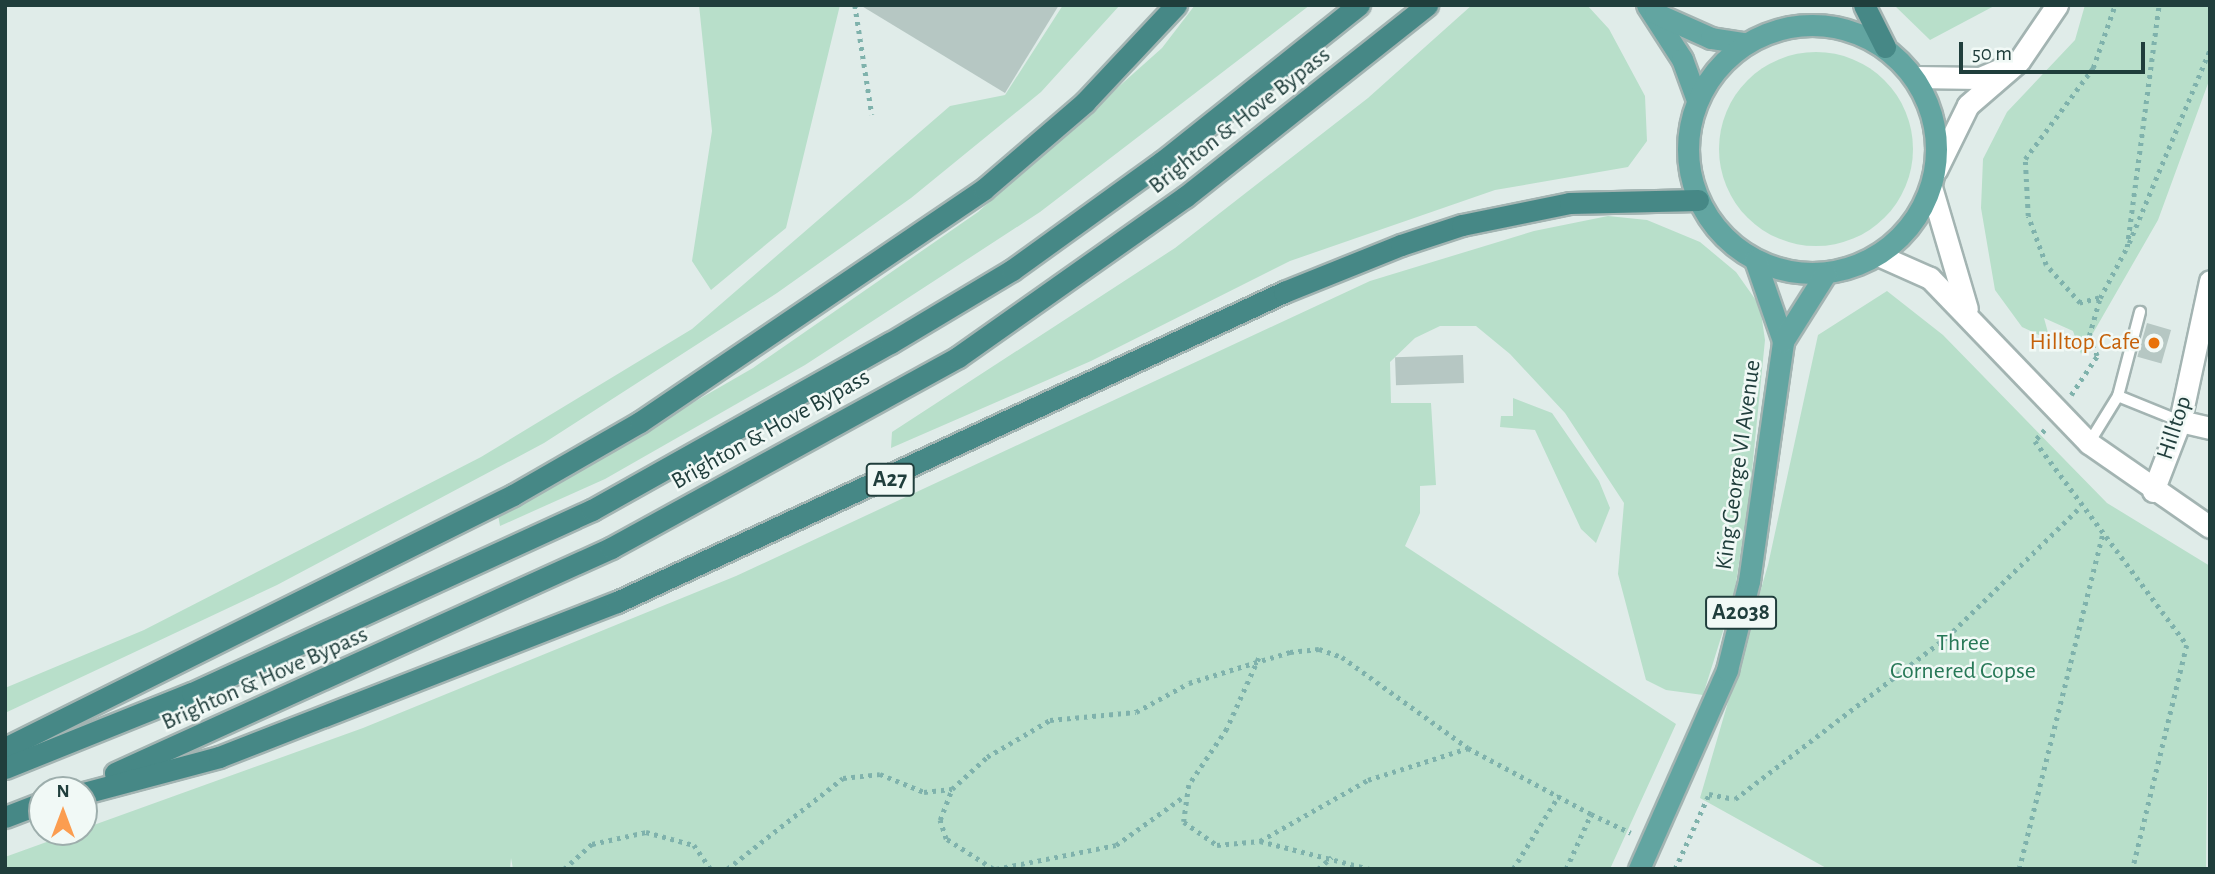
<!DOCTYPE html>
<style>
body{margin:0}
#map{position:relative;width:2215px;height:874px;overflow:hidden;background:#e0ece9;font-family:"Alegreya Sans",sans-serif}
div>[style]{position:absolute}
.green>*{inset:0;background:#b8dfca}
.round{border-radius:50%}
.building>*{inset:0;background:#b6c7c3;transform-origin:0 0}
.path>*{height:4.5px;margin-top:-2.25px;transform-origin:0;background:repeating-linear-gradient(90deg,#7fb2ac 0 3.5px,transparent 0 8.5px)}
.roads{filter:drop-shadow(2px 0 #a3b4b2) drop-shadow(-2px 0 #a3b4b2) drop-shadow(0 2px #a3b4b2) drop-shadow(0 -2px #a3b4b2)}
.service>*{height:10px;margin:-5px;padding:0 5px;transform-origin:5px;border-radius:5px;background:#fff}
.minor>*{height:21px;margin:-10.5px;padding:0 10.5px;transform-origin:10.5px;border-radius:10.5px;background:#fff}
.tertiary>*{height:21px;margin:-10.5px;padding:0 10.5px;transform-origin:10.5px;border-radius:10.5px;background:#fff}
.primary>*{height:21px;margin:-10.5px;padding:0 10.5px;transform-origin:10.5px;border-radius:10.5px;background:#62a5a1}
.primary>.ring{margin:-10.5px;padding:0;box-sizing:content-box;background:none;border:21px solid #62a5a1;border-radius:50%}
.trunk>*{height:21px;margin:-10.5px;padding:0 10.5px;transform-origin:10.5px;border-radius:10.5px;background:#468886}
.dots>*{width:19px;height:19px;translate:-50% -50%;box-sizing:border-box;border:4px solid #f1f9f6;border-radius:50%}
span{translate:-50% -50%;white-space:nowrap;text-align:center;line-height:1.15;-webkit-text-stroke:5px #f1f9f6;paint-order:stroke}
.shield-label span{padding:2px 5px;background:#f1f9f6;border:2px solid;border-radius:5px;-webkit-text-stroke-width:0}
.shield-label{font-size:23px;color:#203e3c;font-weight:700}
.street-label{font-size:24px;color:#203e3c}
.food-label{font-size:24px;color:#c56008}
.right{translate:-100% -50%;text-align:right}
.park-label{font-size:24px;color:#277857}
.frame{position:absolute;inset:0;border:7px solid #203e3c;pointer-events:none}
.north{position:absolute;left:28px;top:776px;width:70px;height:70px;box-sizing:border-box;background:#f1f9f6;border:2px solid #9daeac;border-radius:50%;rotate:0deg;font-size:19px;font-weight:700;line-height:28px;text-align:center;color:#203e3c}
.north::after{content:'';display:block;margin:auto;width:24px;height:32px;background:#fb9d50;clip-path:polygon(50% 0,100% 100%,50% 72%,0 100%)}
.scale{position:absolute;left:1959px;top:42px;width:186px;height:32px;box-sizing:border-box;border:4px solid #203e3c;border-top:0;padding-left:9px;font-size:21px;line-height:24px;white-space:nowrap;color:#203e3c;-webkit-text-stroke:5px #f1f9f6;paint-order:stroke}
</style>
<div id="map">
<div class="green">
<i style="clip-path:polygon(699px 5px,840px 5px,786px 228px,711px 290px,692px 261px,712px 131px)"></i>
<i style="clip-path:polygon(1063px 5px,1120px 5px,1041px 92px,911px 198px,777px 293px,544px 443px,277px 585px,5px 713px,5px 688px,144px 630px,481px 457px,692px 329px,950px 106px,1005px 95px)"></i>
<i style="clip-path:polygon(1195px 5px,1310px 5px,1040px 212px,805px 365px,605px 479px,500px 526px,498px 515px,753px 368px,978px 212px,1162px 48px)"></i>
<i style="clip-path:polygon(1472px 5px,1587px 5px,1609px 29px,1645px 96px,1647px 141px,1628px 167px,1495px 190px,1290px 261px,1091px 361px,891px 448px,892px 432px,1175px 248px,1368px 98px)"></i>
<i style="clip-path:polygon(1894px 5px,1996px 5px,1930px 40px)"></i>
<i style="clip-path:polygon(2085px 5px,2210px 5px,2210px 78px,2158px 220px,2081px 354px,2073px 331px,2044px 318px,2050px 340px,2022px 327px,1995px 290px,1981px 208px,1983px 159px,2007px 112px,2075px 40px)"></i>
<i class="round" style="left:1719px;top:52px;width:194px;height:194px"></i>
<i style="clip-path:polygon(1608px 216px,1647px 220px,1700px 242px,1736px 272px,1760px 306px,1765px 340px,1750px 491px,1734px 596px,1703px 695px,1666px 690px,1646px 680px,1618px 574px,1624px 503px,1565px 413px,1510px 354px,1476px 326px,1440px 326px,1415px 338px,1390px 362px,1391px 403px,1431px 403px,1436px 485px,1420px 486px,1420px 513px,1405px 546px,1676px 724px,1610px 869px,513px 869px,511px 858px,510px 869px,5px 869px,5px 857px,363px 728px,736px 576px,1370px 281px,1534px 231px)"></i>
<i style="clip-path:polygon(1887px 291px,1943px 335px,2107px 503px,2210px 566px,2206px 869px,1828px 869px,1700px 798px,1768px 565px,1818px 335px)"></i>
<i style="clip-path:polygon(1513px 398px,1552px 413px,1599px 481px,1610px 508px,1596px 543px,1581px 529px,1535px 430px,1500px 427px,1501px 416px,1513px 416px)"></i>
</div>
<div class="building">
<i style="clip-path:polygon(860px 5px,1059px 5px,1005px 93px)"></i>
<i style="left:2147px;top:323px;width:25px;height:35px;rotate:16deg"></i>
<i style="left:1463px;top:355px;width:28px;height:68px;rotate:88deg"></i>
</div>
<div class="path">
<i style="left:855px;top:5px;width:111px;rotate:81.2deg"></i>
<i style="left:2129px;top:243px;width:210px;rotate:-67.3deg"></i>
<i style="left:2099px;top:298px;width:20px;rotate:165deg"></i>
<i style="left:2080px;top:303px;width:51px;rotate:-131.8deg"></i>
<i style="left:2046px;top:265px;width:52px;rotate:-110.2deg"></i>
<i style="left:2028px;top:216px;width:57px;rotate:-93deg"></i>
<i style="left:2025px;top:159px;width:114px;rotate:-53.2deg"></i>
<i style="left:2093px;top:68px;width:67px;rotate:-70.8deg"></i>
<i style="left:2071px;top:395px;width:47px;rotate:-56.3deg"></i>
<i style="left:2097px;top:356px;width:22px;rotate:-112deg"></i>
<i style="left:2089px;top:336px;width:40px;rotate:-74deg"></i>
<i style="left:2100px;top:298px;width:58px;rotate:-62.1deg"></i>
<i style="left:2127px;top:247px;width:244px;rotate:-82.5deg"></i>
<i style="left:2045px;top:430px;width:15px;rotate:132deg"></i>
<i style="left:2035px;top:441px;width:254px;rotate:53.3deg"></i>
<i style="left:2187px;top:645px;width:230px;rotate:103.6deg"></i>
<i style="left:1259px;top:658px;width:78px;rotate:114.3deg"></i>
<i style="left:1227px;top:729px;width:68px;rotate:124.2deg"></i>
<i style="left:1189px;top:785px;width:37px;rotate:98deg"></i>
<i style="left:1184px;top:822px;width:40px;rotate:34.9deg"></i>
<i style="left:1217px;top:845px;width:43px;rotate:-5.3deg"></i>
<i style="left:1260px;top:841px;width:114px;rotate:14.3deg"></i>
<i style="left:1260px;top:841px;width:124px;rotate:-29.5deg"></i>
<i style="left:1368px;top:780px;width:105px;rotate:-17.7deg"></i>
<i style="left:564px;top:869px;width:38px;rotate:-42deg"></i>
<i style="left:592px;top:844px;width:55px;rotate:-12.5deg"></i>
<i style="left:646px;top:832px;width:50px;rotate:15.2deg"></i>
<i style="left:694px;top:845px;width:29px;rotate:55deg"></i>
<i style="left:727px;top:869px;width:147px;rotate:-38.1deg"></i>
<i style="left:843px;top:778px;width:37px;rotate:-6deg"></i>
<i style="left:880px;top:774px;width:48px;rotate:22.2deg"></i>
<i style="left:924px;top:792px;width:28px;rotate:-6deg"></i>
<i style="left:993px;top:869px;width:56px;rotate:-147.4deg"></i>
<i style="left:946px;top:839px;width:20px;rotate:-108deg"></i>
<i style="left:940px;top:820px;width:33px;rotate:-69deg"></i>
<i style="left:952px;top:789px;width:47px;rotate:-42.4deg"></i>
<i style="left:987px;top:757px;width:73px;rotate:-30.4deg"></i>
<i style="left:1050px;top:720px;width:86px;rotate:-5.3deg"></i>
<i style="left:1136px;top:712px;width:60px;rotate:-28.7deg"></i>
<i style="left:1189px;top:683px;width:106px;rotate:-17.1deg"></i>
<i style="left:1290px;top:652px;width:29px;rotate:-6deg"></i>
<i style="left:1319px;top:649px;width:24px;rotate:19deg"></i>
<i style="left:1342px;top:657px;width:155px;rotate:35.8deg"></i>
<i style="left:1468px;top:748px;width:140px;rotate:28.2deg"></i>
<i style="left:996px;top:869px;width:122px;rotate:-11.3deg"></i>
<i style="left:1116px;top:845px;width:82px;rotate:-35.6deg"></i>
<i style="left:1318px;top:869px;width:18px;rotate:-41deg"></i>
<i style="left:1513px;top:869px;width:87px;rotate:-58.1deg"></i>
<i style="left:1566px;top:869px;width:60px;rotate:-65.6deg"></i>
<i style="left:1591px;top:814px;width:44px;rotate:25.4deg"></i>
<i style="left:1675px;top:869px;width:82px;rotate:-65.6deg"></i>
<i style="left:1709px;top:794px;width:26px;rotate:11deg"></i>
<i style="left:1735px;top:799px;width:267px;rotate:-37.4deg"></i>
<i style="left:1947px;top:637px;width:186px;rotate:-44.3deg"></i>
<i style="left:2019px;top:869px;width:344px;rotate:-76deg"></i>
</div>
<div class="roads">
<div class="service">
<i style="left:2118px;top:396px;width:67px;rotate:22deg"></i>
<i style="left:2089px;top:443px;width:55px;rotate:-58.3deg"></i>
<i style="left:2118px;top:396px;width:87px;rotate:-75.3deg"></i>
</div>
<div class="minor">
<i style="left:1915px;top:77px;width:65px;rotate:0.9deg"></i>
<i style="left:1980px;top:78px;width:23px;rotate:-23deg"></i>
<i style="left:1936px;top:170px;width:72px;rotate:-63.8deg"></i>
<i style="left:1968px;top:105px;width:67px;rotate:-40.8deg"></i>
<i style="left:2019px;top:61px;width:68px;rotate:-55.8deg"></i>
<i style="left:2180px;top:421px;width:31px;rotate:13deg"></i>
<i style="left:2153px;top:491px;width:75px;rotate:-68.9deg"></i>
<i style="left:2180px;top:421px;width:143px;rotate:-77.9deg"></i>
</div>
<div class="tertiary">
<i style="left:1931px;top:187px;width:127px;rotate:73.6deg"></i>
<i style="left:1878px;top:255px;width:57px;rotate:23.9deg"></i>
<i style="left:1930px;top:278px;width:229px;rotate:46.1deg"></i>
<i style="left:2089px;top:443px;width:147px;rotate:34.8deg"></i>
</div>
<div class="primary">
<i style="left:1647px;top:5px;width:64px;rotate:57.1deg"></i>
<i style="left:1682px;top:59px;width:44px;rotate:69.9deg"></i>
<i style="left:1655px;top:13px;width:61px;rotate:24.1deg"></i>
<i style="left:1711px;top:38px;width:33px;rotate:9deg"></i>
<i class="ring" style="left:1688px;top:25px;width:227px;height:227px"></i>
<i style="left:1755px;top:260px;width:86px;rotate:70.9deg"></i>
<i style="left:1639px;top:869px;width:218px;rotate:-66.1deg"></i>
<i style="left:1727px;top:670px;width:92px;rotate:-76.1deg"></i>
<i style="left:1749px;top:581px;width:242px;rotate:-81.9deg"></i>
<i style="left:1783px;top:341px;width:80px;rotate:-57.7deg"></i>
</div>
<div class="trunk">
<i style="left:1864px;top:5px;width:47px;rotate:63.4deg"></i>
<i style="left:5px;top:748px;width:568px;rotate:-26.47deg"></i>
<i style="left:513px;top:495px;width:146px;rotate:-29.9deg"></i>
<i style="left:640px;top:422px;width:415px;rotate:-34.1deg"></i>
<i style="left:984px;top:189px;width:133px;rotate:-40.7deg"></i>
<i style="left:1085px;top:102px;width:133px;rotate:-46.8deg"></i>
<i style="left:5px;top:768px;width:201px;rotate:-21.9deg"></i>
<i style="left:192px;top:693px;width:440px;rotate:-24.6deg"></i>
<i style="left:592px;top:510px;width:342px;rotate:-29.3deg"></i>
<i style="left:890px;top:343px;width:142px;rotate:-30.9deg"></i>
<i style="left:1012px;top:270px;width:185px;rotate:-35.8deg"></i>
<i style="left:1162px;top:162px;width:252px;rotate:-38.6deg"></i>
<i style="left:115px;top:773px;width:545px;rotate:-24.4deg"></i>
<i style="left:611px;top:548px;width:396px;rotate:-28.8deg"></i>
<i style="left:958px;top:357px;width:278px;rotate:-35.2deg"></i>
<i style="left:1185px;top:197px;width:309px;rotate:-38.4deg"></i>
<i style="left:84px;top:793px;width:140px;rotate:-14.9deg"></i>
<i style="left:219px;top:757px;width:427px;rotate:-21.3deg"></i>
<i style="left:617px;top:602px;width:736px;rotate:-24.93deg"></i>
<i style="left:1284px;top:292px;width:126px;rotate:-21.9deg"></i>
<i style="left:1401px;top:245px;width:64px;rotate:-18.2deg"></i>
<i style="left:1462px;top:225px;width:110px;rotate:-11.5deg"></i>
<i style="left:1570px;top:203px;width:128px;rotate:-1.3deg"></i>
<i style="left:5px;top:817px;width:40px;rotate:-21deg"></i>
</div>
</div>
<div class="dots">
<i style="left:2154px;top:343px;background:#e8710a"></i>
</div>
<div class="shield-label">
<span style="left:890px;top:480px">A27</span>
<span style="left:1741px;top:613px">A2038</span>
</div>
<div class="street-label">
<span style="left:1240px;top:121px;rotate:-38deg">Brighton &amp; Hove Bypass</span>
<span style="left:2175px;top:428px;rotate:-72deg">Hilltop</span>
<span style="left:771px;top:430px;rotate:-29deg">Brighton &amp; Hove Bypass</span>
<span style="left:1739px;top:465px;rotate:-82deg">King George VI Avenue</span>
<span style="left:265px;top:679px;rotate:-24deg">Brighton &amp; Hove Bypass</span>
</div>
<div class="food-label">
<span class="right" style="left:2140px;top:343px">Hilltop Cafe</span>
</div>
<div class="park-label">
<span style="left:1963px;top:658px">Three<br>Cornered Copse</span>
</div>
<div class="frame"></div>
<div class="north">N</div>
<div class="scale">50 m</div>
</div>
